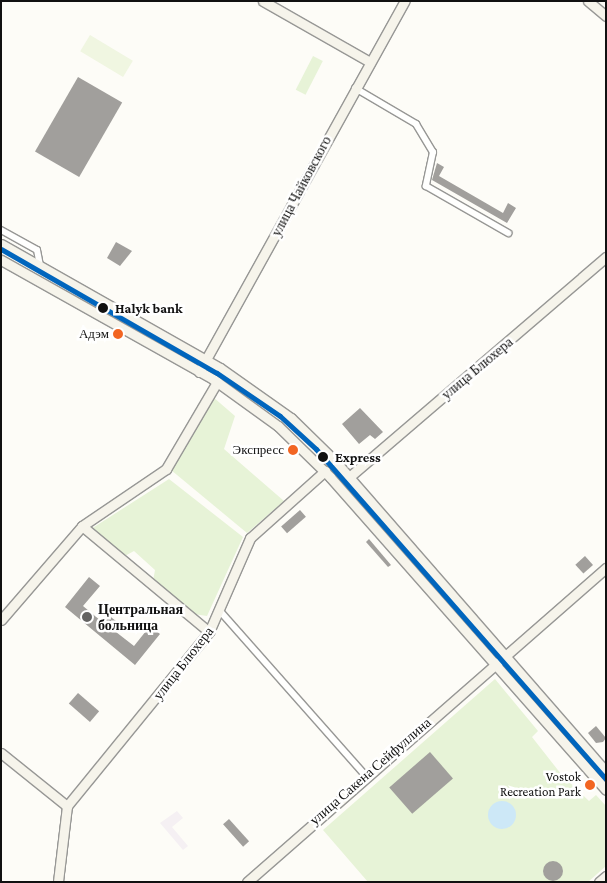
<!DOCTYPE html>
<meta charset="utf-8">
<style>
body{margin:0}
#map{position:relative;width:607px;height:883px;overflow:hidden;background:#fdfcf7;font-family:"Crimson Pro",serif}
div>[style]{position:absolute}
.industrial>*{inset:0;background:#f5f0f3}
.green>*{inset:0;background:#e7f3d7;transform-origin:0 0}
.pitch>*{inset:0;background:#f0f6e1;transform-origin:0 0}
.water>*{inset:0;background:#cde8f7}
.round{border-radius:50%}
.building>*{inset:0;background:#a19f9c;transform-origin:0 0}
.roads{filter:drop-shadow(1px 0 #979795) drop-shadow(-1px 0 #979795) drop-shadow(0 1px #979795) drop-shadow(0 -1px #979795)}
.street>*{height:6px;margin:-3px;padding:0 3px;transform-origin:3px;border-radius:3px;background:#fffffe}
.secondary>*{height:9px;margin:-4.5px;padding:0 4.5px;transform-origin:4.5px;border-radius:4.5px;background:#f6f4eb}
.tram-1>*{height:5px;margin:-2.5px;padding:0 2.5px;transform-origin:2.5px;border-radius:2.5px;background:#0065bd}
.dots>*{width:14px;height:14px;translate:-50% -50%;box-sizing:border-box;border:2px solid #fff;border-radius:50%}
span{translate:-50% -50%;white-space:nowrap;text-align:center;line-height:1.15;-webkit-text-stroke:5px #fff;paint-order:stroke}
.bus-label{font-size:13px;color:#111}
.right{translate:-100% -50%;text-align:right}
.street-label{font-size:14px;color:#111}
.stop-label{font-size:14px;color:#111;font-weight:700}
.left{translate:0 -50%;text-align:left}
.poi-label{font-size:14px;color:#111;font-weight:700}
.frame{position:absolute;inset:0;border:2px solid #111;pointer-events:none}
</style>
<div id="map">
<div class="industrial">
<i style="clip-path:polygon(177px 811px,183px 818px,172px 827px,188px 846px,183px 850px,160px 823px)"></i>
</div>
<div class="green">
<i style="left:313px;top:56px;width:11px;height:38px;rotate:27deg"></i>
<i style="clip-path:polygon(213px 397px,235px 416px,224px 449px,284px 501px,247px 533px,171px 470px)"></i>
<i style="clip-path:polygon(169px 479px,243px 537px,207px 616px,194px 614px,153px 581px,155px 570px,134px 551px,123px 557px,91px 529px)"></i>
<i style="clip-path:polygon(495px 679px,538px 731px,532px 737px,561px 774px,589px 801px,596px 795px,606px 806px,606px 866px,588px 882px,368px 882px,323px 830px)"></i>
</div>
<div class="pitch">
<i style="left:90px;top:35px;width:50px;height:19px;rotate:31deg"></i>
</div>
<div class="water">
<i class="round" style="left:488px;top:801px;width:28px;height:28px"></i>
</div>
<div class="building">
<i style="left:78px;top:77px;width:51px;height:86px;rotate:30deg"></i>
<i style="clip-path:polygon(437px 163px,444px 167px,439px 176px,503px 213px,508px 203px,516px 208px,507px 223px,432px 180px)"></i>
<i style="clip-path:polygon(116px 242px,132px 251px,120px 266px,107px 258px)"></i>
<i style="clip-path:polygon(360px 408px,383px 432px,375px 439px,370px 435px,359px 444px,342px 424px)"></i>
<i style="left:300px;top:510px;width:9px;height:25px;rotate:49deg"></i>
<i style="clip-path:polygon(369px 539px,391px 565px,388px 567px,366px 542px)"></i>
<i style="left:585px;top:556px;width:12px;height:13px;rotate:48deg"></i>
<i style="clip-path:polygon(89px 577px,100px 586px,83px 606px,101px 621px,107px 614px,121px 625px,116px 632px,134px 646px,150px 626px,160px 634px,135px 665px,65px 607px)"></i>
<i style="left:78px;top:693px;width:28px;height:14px;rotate:41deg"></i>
<i style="clip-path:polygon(596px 726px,606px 738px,603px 742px,596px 743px,588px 733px)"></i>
<i style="left:430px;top:752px;width:35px;height:54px;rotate:49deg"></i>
<i style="left:229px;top:819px;width:30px;height:8px;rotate:48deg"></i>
<i class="round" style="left:543px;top:861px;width:20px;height:20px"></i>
</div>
<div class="roads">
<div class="street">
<i style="left:355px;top:88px;width:71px;rotate:30.5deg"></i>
<i style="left:416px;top:124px;width:33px;rotate:59deg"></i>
<i style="left:433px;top:152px;width:35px;rotate:102deg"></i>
<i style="left:426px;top:186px;width:95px;rotate:29.8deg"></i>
<i style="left:1px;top:230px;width:41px;rotate:29.1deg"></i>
<i style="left:37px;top:250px;width:16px;rotate:79deg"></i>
<i style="left:219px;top:610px;width:220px;rotate:48.5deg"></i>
</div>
<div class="secondary">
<i style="left:263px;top:1px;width:123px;rotate:29.7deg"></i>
<i style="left:588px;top:1px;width:23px;rotate:40deg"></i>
<i style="left:1px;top:244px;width:252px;rotate:29.5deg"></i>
<i style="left:220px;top:368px;width:87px;rotate:35.2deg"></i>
<i style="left:291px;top:418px;width:63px;rotate:44.4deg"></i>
<i style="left:336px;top:462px;width:410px;rotate:48.9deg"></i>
<i style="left:1px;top:260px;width:243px;rotate:29.3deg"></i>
<i style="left:213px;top:379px;width:80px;rotate:35.9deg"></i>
<i style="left:278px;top:426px;width:73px;rotate:44.4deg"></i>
<i style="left:330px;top:477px;width:417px;rotate:48.6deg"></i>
<i style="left:199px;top:372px;width:424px;rotate:-61deg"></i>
<i style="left:348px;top:478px;width:340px;rotate:-40.6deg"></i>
<i style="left:82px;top:526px;width:165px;rotate:39.8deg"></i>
<i style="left:1px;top:620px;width:124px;rotate:-49.2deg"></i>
<i style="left:82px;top:526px;width:102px;rotate:-34.2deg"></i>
<i style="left:166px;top:469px;width:101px;rotate:-59.6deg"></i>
<i style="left:1px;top:753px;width:85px;rotate:38.8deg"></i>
<i style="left:67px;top:806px;width:77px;rotate:96.8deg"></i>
<i style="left:67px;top:806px;width:225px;rotate:-50.8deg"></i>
<i style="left:209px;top:632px;width:103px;rotate:-66.4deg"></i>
<i style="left:250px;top:538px;width:101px;rotate:-41.8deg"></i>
<i style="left:247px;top:882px;width:477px;rotate:-41.2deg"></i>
<i style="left:599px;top:882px;width:9px;rotate:-41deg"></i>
</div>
</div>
<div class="tram-1">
<i style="left:1px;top:249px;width:249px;rotate:29.9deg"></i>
<i style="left:217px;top:373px;width:76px;rotate:34.3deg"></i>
<i style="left:280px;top:416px;width:49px;rotate:42.5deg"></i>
<i style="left:316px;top:449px;width:439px;rotate:48.7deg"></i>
</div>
<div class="dots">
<i style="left:103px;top:308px;background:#111"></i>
<i style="left:118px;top:334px;background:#f26522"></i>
<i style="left:293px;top:450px;background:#f26522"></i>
<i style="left:323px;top:457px;background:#111"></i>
<i style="left:87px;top:617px;background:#646362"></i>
<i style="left:590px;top:785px;background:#f26522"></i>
</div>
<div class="bus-label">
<span class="right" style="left:109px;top:334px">Адэм</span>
<span class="right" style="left:284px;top:450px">Экспресс</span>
<span class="right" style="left:581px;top:785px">Vostok<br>Recreation Park</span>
</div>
<div class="street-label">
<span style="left:301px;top:186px;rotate:-62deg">улица Чайковского</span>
<span style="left:477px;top:368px;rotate:-40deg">улица Блюхера</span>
<span style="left:183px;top:663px;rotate:-52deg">улица Блюхера</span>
<span style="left:370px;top:771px;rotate:-41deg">улица Сакена Сейфуллина</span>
</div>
<div class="stop-label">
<span class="left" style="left:115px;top:308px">Halyk bank</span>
<span class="left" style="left:335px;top:457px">Express</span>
</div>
<div class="poi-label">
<span class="left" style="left:98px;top:617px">Центральная<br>больница</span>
</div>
<div class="frame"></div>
</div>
